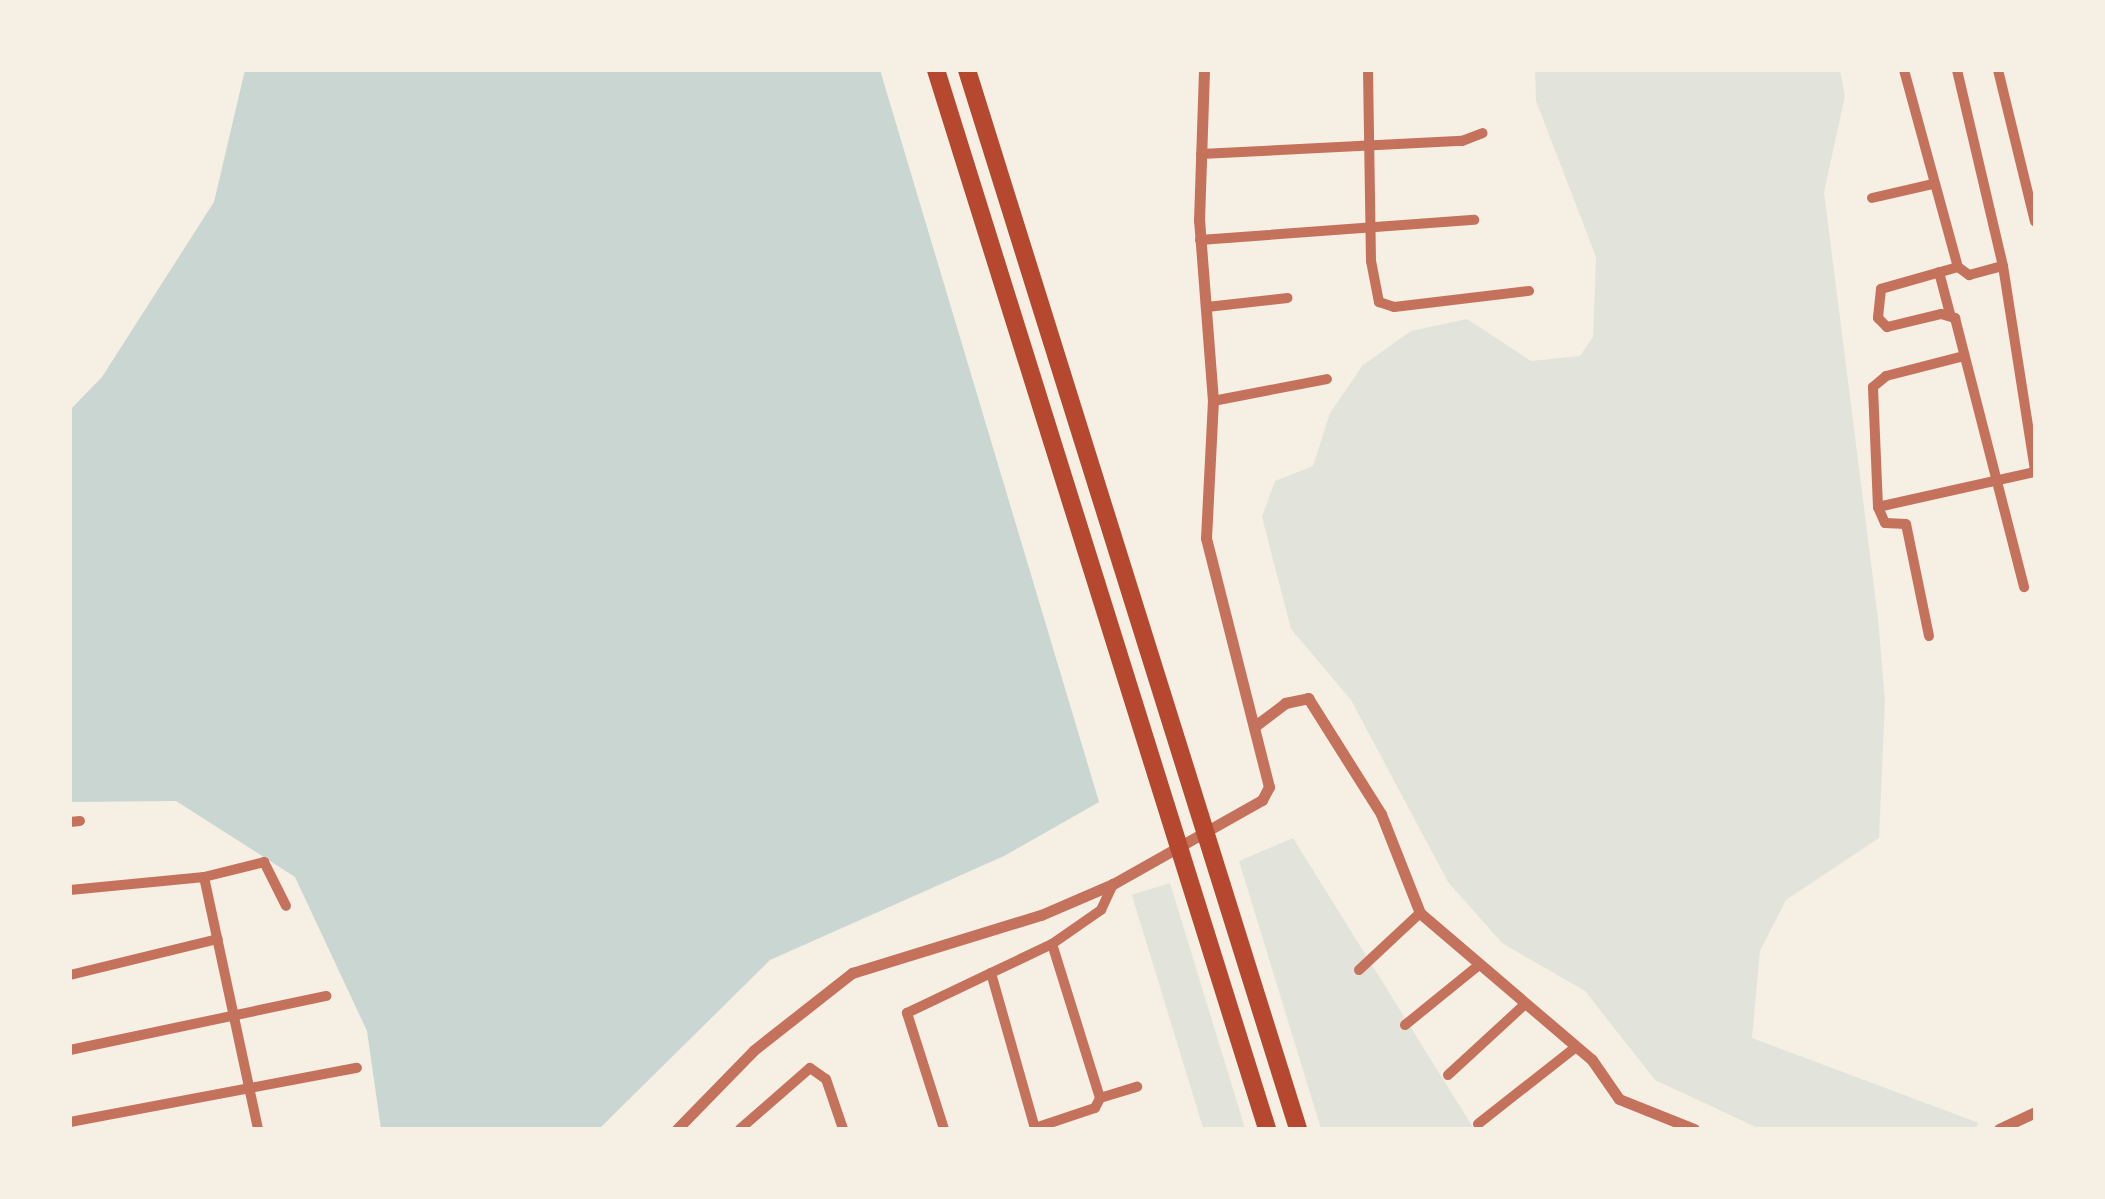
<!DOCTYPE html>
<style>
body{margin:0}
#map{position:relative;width:2105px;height:1199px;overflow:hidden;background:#f6efe4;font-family:"Noto Sans",sans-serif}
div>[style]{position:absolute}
.green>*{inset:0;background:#e2e4dc;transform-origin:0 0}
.water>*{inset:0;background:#c9d6d2}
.minor>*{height:10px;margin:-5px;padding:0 5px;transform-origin:5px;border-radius:5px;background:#c5725c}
.tertiary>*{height:11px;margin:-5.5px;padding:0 5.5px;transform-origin:5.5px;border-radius:5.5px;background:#c5725c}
.motorway>*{height:18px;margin:-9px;padding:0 9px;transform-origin:9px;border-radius:9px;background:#b5482f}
span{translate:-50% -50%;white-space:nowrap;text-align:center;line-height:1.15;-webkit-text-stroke:8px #f6efe4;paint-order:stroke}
.frame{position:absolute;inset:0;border:72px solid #f6efe4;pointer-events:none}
</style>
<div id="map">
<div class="green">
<i style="clip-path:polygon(1535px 70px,1840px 70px,1845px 96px,1824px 192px,1878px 618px,1885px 701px,1879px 838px,1786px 900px,1760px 951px,1752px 1038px,1979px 1123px,1974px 1129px,1760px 1129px,1655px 1080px,1585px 991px,1502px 943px,1448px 882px,1351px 700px,1291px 629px,1262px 517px,1275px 481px,1313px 466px,1330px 413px,1363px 365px,1411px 331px,1467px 319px,1531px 361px,1580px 356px,1593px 337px,1596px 257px,1536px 101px)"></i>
<i style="clip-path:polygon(1293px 838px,1474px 1129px,1321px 1129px,1239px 861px)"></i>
<i style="left:1170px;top:883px;width:257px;height:40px;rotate:73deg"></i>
</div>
<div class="water">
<i style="clip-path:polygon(245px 70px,880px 70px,1099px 802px,1004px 856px,770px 960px,599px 1129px,381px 1129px,367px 1031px,295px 877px,176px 801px,70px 802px,70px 410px,102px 377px,214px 202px)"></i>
</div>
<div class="minor">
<i style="left:1368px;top:70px;width:191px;rotate:89.1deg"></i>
<i style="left:1371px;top:261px;width:42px;rotate:79deg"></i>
<i style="left:1379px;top:302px;width:16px;rotate:18deg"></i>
<i style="left:1394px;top:307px;width:136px;rotate:-6.8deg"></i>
<i style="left:1904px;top:70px;width:204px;rotate:74.7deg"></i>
<i style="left:1958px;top:267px;width:14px;rotate:36deg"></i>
<i style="left:1969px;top:275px;width:35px;rotate:-15deg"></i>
<i style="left:1957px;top:70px;width:201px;rotate:76.8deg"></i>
<i style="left:2003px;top:266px;width:206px;rotate:81.1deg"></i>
<i style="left:1998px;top:70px;width:156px;rotate:76.3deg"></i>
<i style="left:1201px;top:154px;width:261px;rotate:-2.9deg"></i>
<i style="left:1462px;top:141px;width:22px;rotate:-21deg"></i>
<i style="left:1872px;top:198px;width:63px;rotate:-12.9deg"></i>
<i style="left:1200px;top:240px;width:275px;rotate:-4.2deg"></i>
<i style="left:1958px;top:267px;width:80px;rotate:164.1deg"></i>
<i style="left:1881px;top:289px;width:29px;rotate:96deg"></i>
<i style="left:1878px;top:318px;width:13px;rotate:45deg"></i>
<i style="left:1887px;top:327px;width:56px;rotate:-13.5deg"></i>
<i style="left:1941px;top:314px;width:15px;rotate:16deg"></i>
<i style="left:1955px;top:318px;width:278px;rotate:75.6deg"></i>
<i style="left:1939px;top:272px;width:43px;rotate:75.3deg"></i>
<i style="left:1207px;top:307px;width:81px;rotate:-6.4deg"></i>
<i style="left:1213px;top:401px;width:116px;rotate:-10.9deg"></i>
<i style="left:1878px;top:507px;width:161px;rotate:-12.6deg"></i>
<i style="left:1929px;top:636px;width:114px;rotate:-101.6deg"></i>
<i style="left:1906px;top:524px;width:21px;rotate:-177deg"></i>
<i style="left:1885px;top:523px;width:17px;rotate:-114deg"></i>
<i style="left:1878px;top:507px;width:120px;rotate:-92.4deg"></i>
<i style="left:1873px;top:387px;width:17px;rotate:-40deg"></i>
<i style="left:1886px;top:376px;width:81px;rotate:-14.4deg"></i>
<i style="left:70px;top:822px;width:10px;rotate:-6deg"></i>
<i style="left:204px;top:877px;width:62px;rotate:-14deg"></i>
<i style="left:264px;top:862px;width:49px;rotate:63.4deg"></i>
<i style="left:70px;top:890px;width:135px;rotate:-5.5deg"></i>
<i style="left:204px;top:877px;width:258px;rotate:77.9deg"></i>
<i style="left:1359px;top:970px;width:83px;rotate:-43.1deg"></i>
<i style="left:991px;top:973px;width:68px;rotate:-25.4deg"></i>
<i style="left:1052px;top:944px;width:60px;rotate:-34.8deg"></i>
<i style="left:1101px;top:910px;width:29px;rotate:-65deg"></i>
<i style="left:70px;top:975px;width:152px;rotate:-13.7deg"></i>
<i style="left:1405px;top:1025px;width:95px;rotate:-39deg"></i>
<i style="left:70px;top:1050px;width:262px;rotate:-11.9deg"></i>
<i style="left:1448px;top:1075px;width:103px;rotate:-42.6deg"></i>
<i style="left:1100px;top:1098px;width:39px;rotate:-17deg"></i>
<i style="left:70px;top:1122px;width:292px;rotate:-10.7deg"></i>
<i style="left:1478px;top:1124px;width:125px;rotate:-38.2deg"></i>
<i style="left:1035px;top:1128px;width:63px;rotate:-18.4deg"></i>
<i style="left:1095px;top:1108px;width:11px;rotate:-63deg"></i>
<i style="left:1100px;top:1098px;width:161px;rotate:-107.3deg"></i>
<i style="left:740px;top:1129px;width:93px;rotate:-41.1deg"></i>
<i style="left:810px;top:1068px;width:19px;rotate:35deg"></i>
<i style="left:826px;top:1079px;width:53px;rotate:71.2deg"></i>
<i style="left:944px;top:1129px;width:122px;rotate:-107.7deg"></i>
<i style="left:907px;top:1013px;width:93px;rotate:-25.5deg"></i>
<i style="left:991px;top:973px;width:162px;rotate:74.2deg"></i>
</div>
<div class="tertiary">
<i style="left:1255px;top:726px;width:38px;rotate:-37deg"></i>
<i style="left:1285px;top:703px;width:24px;rotate:-12deg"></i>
<i style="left:1308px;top:698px;width:137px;rotate:57.8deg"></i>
<i style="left:1381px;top:814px;width:106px;rotate:68.5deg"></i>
<i style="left:1420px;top:913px;width:226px;rotate:40.5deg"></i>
<i style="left:1592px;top:1060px;width:47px;rotate:55.3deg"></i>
<i style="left:1619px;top:1099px;width:81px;rotate:21.8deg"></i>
<i style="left:677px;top:1129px;width:110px;rotate:-45.7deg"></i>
<i style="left:754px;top:1050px;width:125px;rotate:-38.2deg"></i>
<i style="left:852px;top:973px;width:198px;rotate:-17.1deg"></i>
<i style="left:1041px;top:915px;width:78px;rotate:-23.3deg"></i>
<i style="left:1113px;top:884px;width:171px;rotate:-29.4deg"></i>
<i style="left:1262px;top:800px;width:15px;rotate:-62deg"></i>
<i style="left:1269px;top:787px;width:257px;rotate:-104.2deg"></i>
<i style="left:1206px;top:538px;width:137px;rotate:-87.1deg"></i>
<i style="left:1213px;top:401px;width:181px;rotate:-94.4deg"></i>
<i style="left:1199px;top:221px;width:151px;rotate:-88.1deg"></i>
<i style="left:1999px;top:1129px;width:40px;rotate:-25deg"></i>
</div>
<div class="motorway">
<i style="left:936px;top:70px;width:1110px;rotate:72.64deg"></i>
<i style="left:967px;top:70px;width:1110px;rotate:72.64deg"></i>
</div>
<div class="frame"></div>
</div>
